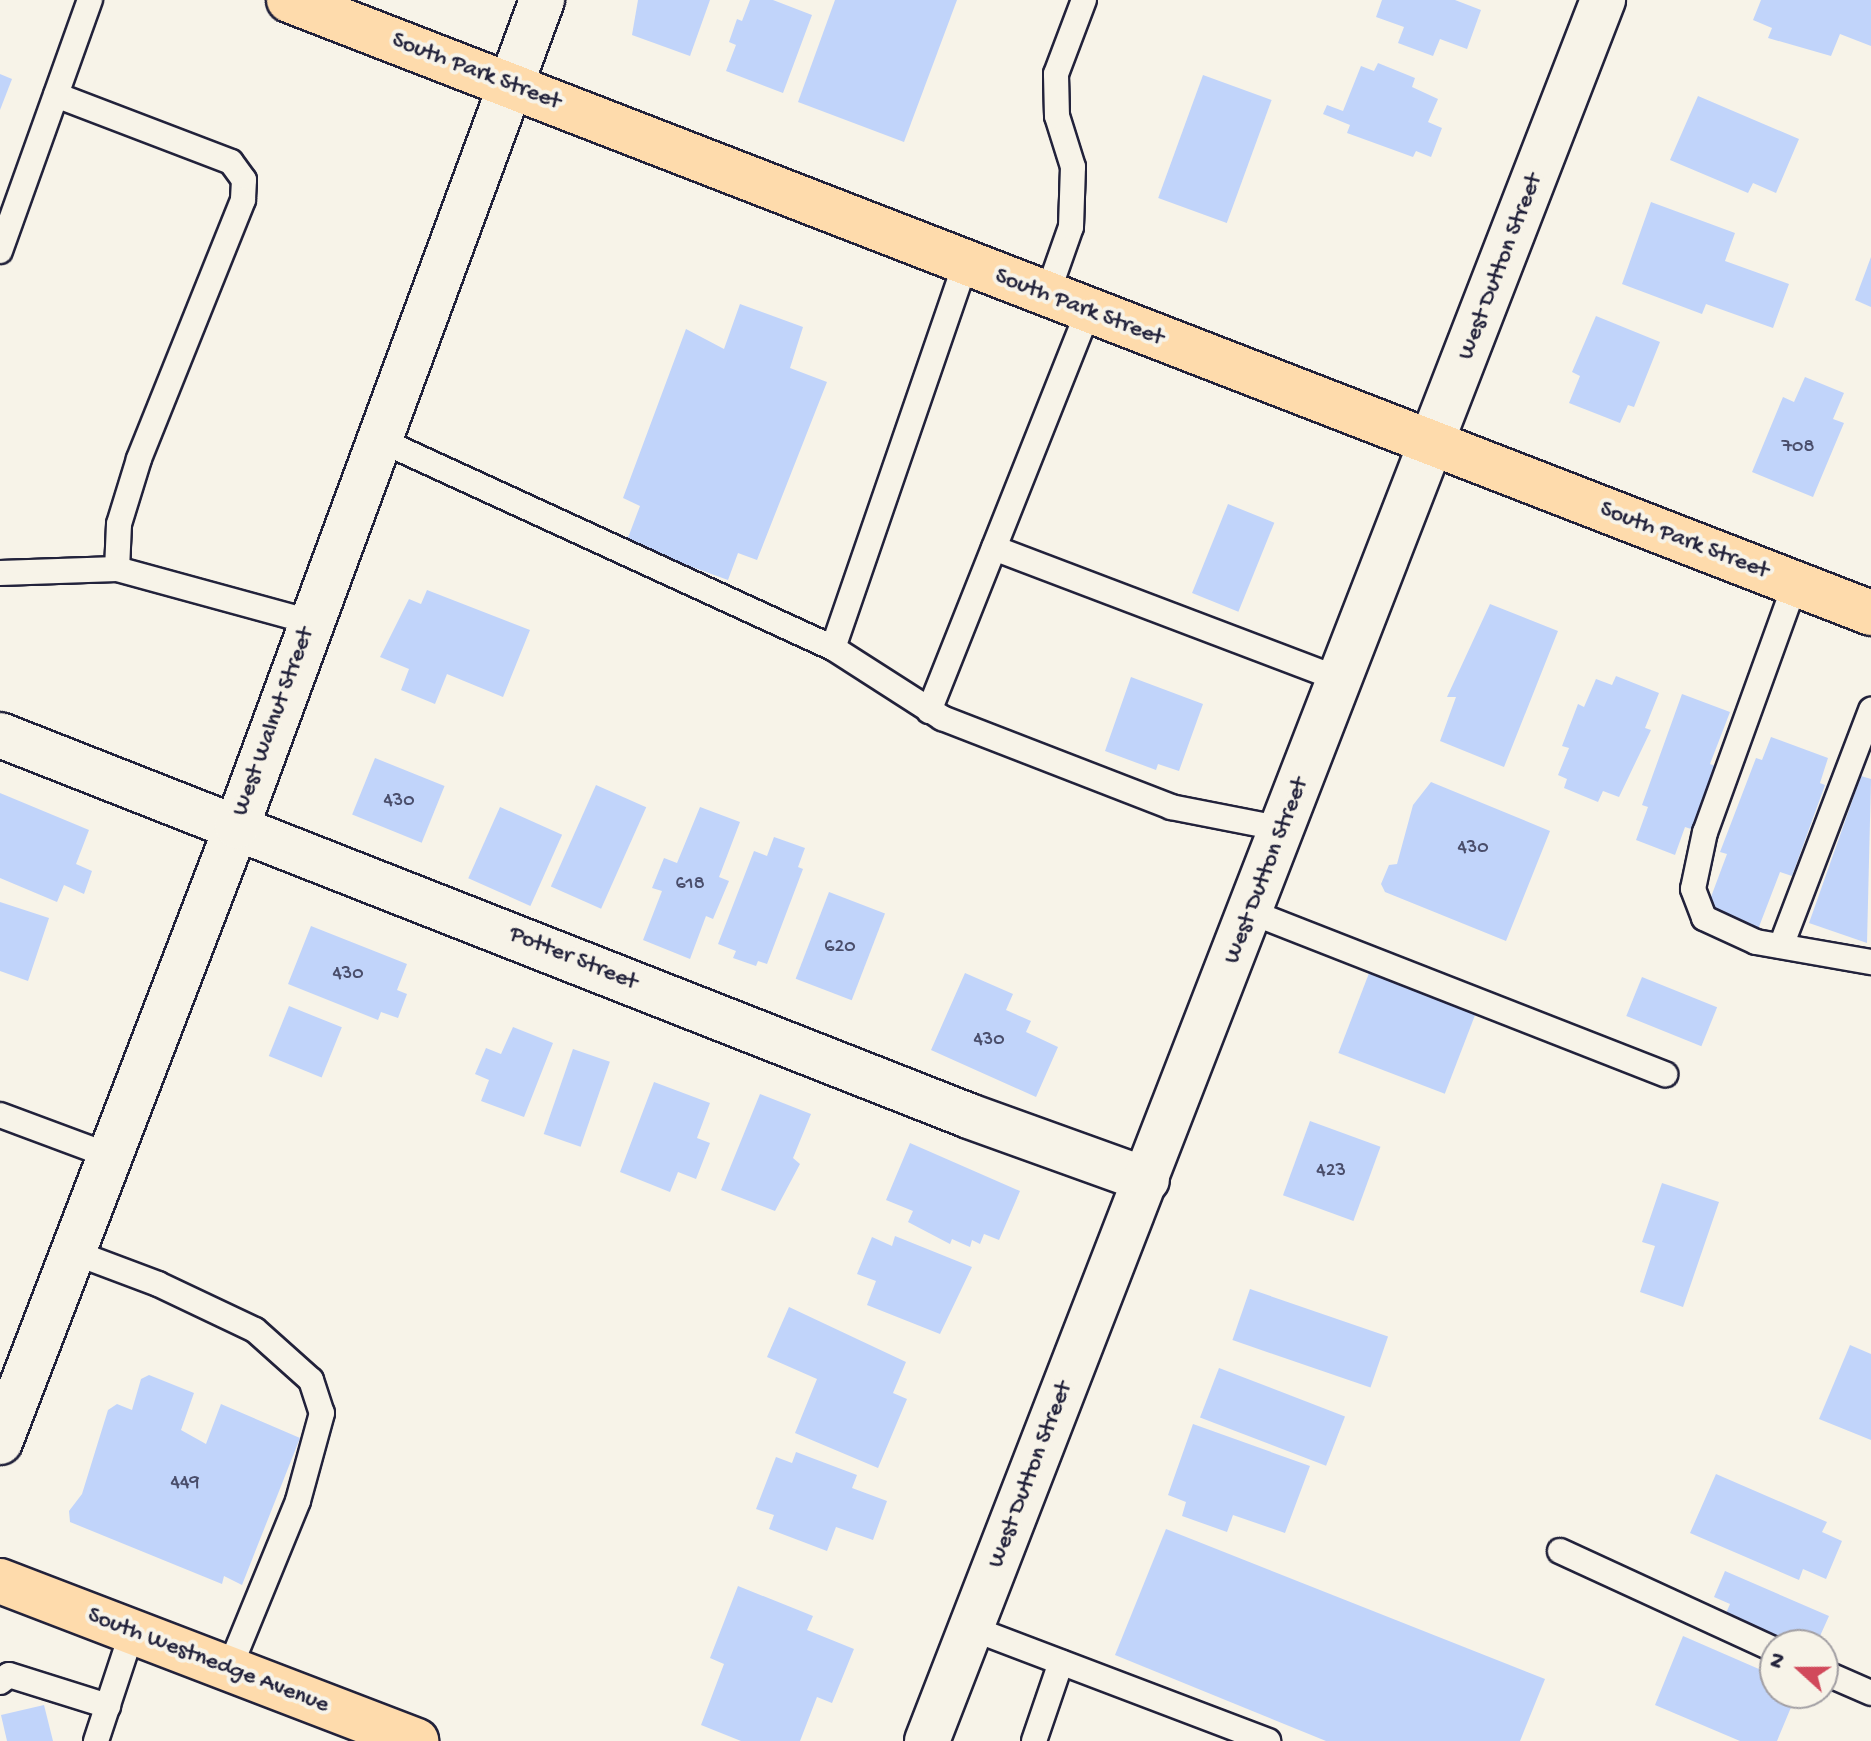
<!DOCTYPE html>
<style>
body{margin:0}
#map{position:relative;width:1871px;height:1741px;overflow:hidden;background:#f7f3e8;font-family:"Gochi Hand",sans-serif}
div>[style]{position:absolute}
.building>*{inset:0;background:#c1d4fa;transform-origin:0 0}
.roads{filter:drop-shadow(2px 0 #22223b) drop-shadow(-2px 0 #22223b) drop-shadow(0 2px #22223b) drop-shadow(0 -2px #22223b)}
.service>*{height:24px;margin:-12px;padding:0 12px;transform-origin:12px;border-radius:12px;background:#f7f3e8}
.minor>*{height:44px;margin:-22px;padding:0 22px;transform-origin:22px;border-radius:22px;background:#f7f3e8}
.primary>*{height:44px;margin:-22px;padding:0 22px;transform-origin:22px;border-radius:22px;background:#fedbac}
span{translate:-50% -50%;white-space:nowrap;text-align:center;line-height:1.15;-webkit-text-stroke:8px #f7f3e8;paint-order:stroke}
.number-label{font-size:20px;color:#4a4e6b}
.number-label span{-webkit-text-stroke-width:0}
.street-label{font-size:24px;color:#22223b}
.north{position:absolute;left:1759px;top:1629px;width:80px;height:80px;box-sizing:border-box;background:#f7f3e8;border:2px solid #a29fa3;border-radius:50%;rotate:291deg;font-size:22px;font-weight:700;line-height:32px;text-align:center;color:#22223b}
.north::after{content:'';display:block;margin:auto;width:28px;height:36px;background:#d1495b;clip-path:polygon(50% 0,100% 100%,50% 72%,0 100%)}
</style>
<div id="map">
<div class="building">
<i style="clip-path:polygon(638px 0,710px 0,690px 56px,632px 35px)"></i>
<i style="clip-path:polygon(750px 0,773px 0,812px 15px,783px 93px,726px 71px,736px 45px,729px 42px,737px 19px,742px 21px)"></i>
<i style="clip-path:polygon(835px 0,957px 0,904px 142px,798px 102px)"></i>
<i style="clip-path:polygon(1382px 0,1455px 0,1481px 10px,1467px 49px,1440px 39px,1433px 56px,1398px 43px,1404px 27px,1376px 17px)"></i>
<i style="clip-path:polygon(1761px 0,1871px 0,1871px 46px,1840px 34px,1831px 56px,1768px 38px,1772px 28px,1753px 20px)"></i>
<i style="clip-path:polygon(1378px 63px,1415px 78px,1412px 87px,1438px 99px,1428px 122px,1442px 128px,1431px 157px,1416px 151px,1413px 157px,1347px 133px,1350px 125px,1323px 114px,1327px 105px,1343px 111px,1361px 66px,1374px 71px)"></i>
<i style="clip-path:polygon(0 74px,12px 79px,0 110px)"></i>
<i style="left:1203px;top:75px;width:73px;height:131px;rotate:20deg"></i>
<i style="clip-path:polygon(1698px 96px,1799px 139px,1776px 193px,1753px 183px,1748px 193px,1670px 160px)"></i>
<i style="clip-path:polygon(1651px 202px,1735px 233px,1725px 261px,1789px 284px,1773px 328px,1706px 304px,1702px 314px,1622px 284px)"></i>
<i style="clip-path:polygon(1871px 257px,1871px 307px,1855px 300px)"></i>
<i style="clip-path:polygon(740px 304px,803px 327px,790px 368px,827px 382px,757px 560px,738px 553px,728px 580px,626px 543px,640px 506px,623px 498px,686px 329px,724px 349px)"></i>
<i style="clip-path:polygon(1596px 316px,1660px 342px,1634px 407px,1628px 405px,1620px 423px,1569px 403px,1580px 376px,1572px 372px)"></i>
<i style="clip-path:polygon(1805px 377px,1844px 393px,1833px 419px,1844px 423px,1813px 497px,1752px 472px,1783px 397px,1794px 402px)"></i>
<i style="left:1228px;top:504px;width:50px;height:96px;rotate:22deg"></i>
<i style="clip-path:polygon(427px 590px,530px 630px,503px 697px,447px 674px,435px 704px,401px 690px,409px 669px,380px 657px,409px 599px,421px 604px)"></i>
<i style="clip-path:polygon(1490px 604px,1558px 631px,1504px 767px,1440px 741px,1456px 697px,1447px 697px)"></i>
<i style="clip-path:polygon(1616px 676px,1659px 693px,1645px 728px,1651px 730px,1619px 797px,1603px 791px,1598px 802px,1564px 788px,1567px 779px,1558px 775px,1569px 748px,1562px 746px,1578px 704px,1584px 707px,1596px 679px,1612px 685px)"></i>
<i style="clip-path:polygon(1131px 677px,1203px 704px,1179px 771px,1158px 764px,1156px 770px,1105px 751px)"></i>
<i style="clip-path:polygon(1682px 694px,1730px 712px,1710px 764px,1718px 767px,1704px 806px,1691px 829px,1685px 827px,1675px 855px,1636px 840px,1648px 807px,1642px 805px)"></i>
<i style="clip-path:polygon(1771px 737px,1828px 758px,1820px 783px,1825px 785px,1792px 876px,1780px 872px,1757px 932px,1705px 913px,1727px 854px,1720px 852px,1756px 758px,1762px 760px)"></i>
<i style="left:375px;top:758px;width:75px;height:61px;rotate:22deg"></i>
<i style="clip-path:polygon(1861px 776px,1871px 779px,1867px 943px,1809px 923px)"></i>
<i style="clip-path:polygon(1431px 782px,1550px 831px,1506px 941px,1385px 892px,1381px 884px,1389px 865px,1397px 864px,1413px 805px)"></i>
<i style="left:596px;top:785px;width:55px;height:111px;rotate:24deg"></i>
<i style="clip-path:polygon(0 793px,89px 830px,76px 864px,92px 871px,84px 894px,64px 885px,57px 902px,0 878px)"></i>
<i style="left:500px;top:807px;width:68px;height:78px;rotate:24deg"></i>
<i style="clip-path:polygon(700px 807px,740px 822px,719px 877px,729px 881px,713px 919px,706px 916px,690px 959px,643px 940px,662px 891px,652px 888px,664px 858px,677px 863px)"></i>
<i style="clip-path:polygon(774px 837px,805px 848px,798px 867px,803px 869px,767px 964px,758px 961px,756px 966px,733px 958px,736px 951px,718px 944px,754px 851px,767px 856px)"></i>
<i style="left:829px;top:892px;width:60px;height:93px;rotate:21deg"></i>
<i style="clip-path:polygon(0 902px,49px 918px,28px 981px,0 971px)"></i>
<i style="clip-path:polygon(311px 926px,407px 964px,397px 990px,407px 994px,398px 1018px,381px 1012px,378px 1020px,288px 984px)"></i>
<i style="left:1371px;top:968px;width:114px;height:91px;rotate:21deg"></i>
<i style="clip-path:polygon(965px 973px,1013px 994px,1006px 1010px,1031px 1021px,1026px 1032px,1058px 1047px,1036px 1097px,931px 1050px)"></i>
<i style="left:1642px;top:977px;width:81px;height:42px;rotate:22deg"></i>
<i style="left:289px;top:1006px;width:57px;height:54px;rotate:22deg"></i>
<i style="clip-path:polygon(513px 1027px,553px 1043px,524px 1117px,481px 1101px,489px 1080px,475px 1074px,486px 1048px,501px 1054px)"></i>
<i style="left:573px;top:1049px;width:39px;height:90px;rotate:19deg"></i>
<i style="clip-path:polygon(654px 1082px,710px 1103px,697px 1138px,710px 1143px,696px 1179px,678px 1172px,670px 1192px,620px 1172px)"></i>
<i style="clip-path:polygon(760px 1094px,811px 1114px,793px 1158px,800px 1164px,775px 1211px,721px 1190px)"></i>
<i style="left:1310px;top:1121px;width:75px;height:79px;rotate:20deg"></i>
<i style="clip-path:polygon(910px 1143px,1020px 1191px,999px 1240px,984px 1234px,980px 1244px,972px 1240px,970px 1247px,952px 1239px,950px 1244px,908px 1222px,913px 1211px,886px 1200px)"></i>
<i style="clip-path:polygon(1662px 1183px,1719px 1202px,1683px 1307px,1640px 1292px,1655px 1246px,1642px 1242px)"></i>
<i style="clip-path:polygon(895px 1236px,972px 1267px,940px 1334px,867px 1305px,876px 1281px,857px 1274px,872px 1237px,892px 1246px)"></i>
<i style="left:1250px;top:1289px;width:146px;height:54px;rotate:19deg"></i>
<i style="clip-path:polygon(789px 1307px,906px 1362px,893px 1393px,907px 1399px,878px 1468px,795px 1433px,817px 1379px,767px 1357px)"></i>
<i style="clip-path:polygon(1850px 1345px,1871px 1354px,1871px 1440px,1819px 1419px)"></i>
<i style="left:1219px;top:1368px;width:135px;height:53px;rotate:21deg"></i>
<i style="clip-path:polygon(149px 1375px,194px 1393px,181px 1430px,206px 1444px,221px 1404px,300px 1438px,242px 1585px,224px 1576px,222px 1584px,70px 1522px,69px 1511px,82px 1494px,108px 1410px,117px 1404px,132px 1410px,141px 1379px)"></i>
<i style="clip-path:polygon(1193px 1424px,1310px 1466px,1285px 1533px,1233px 1515px,1227px 1532px,1182px 1516px,1186px 1502px,1168px 1495px)"></i>
<i style="clip-path:polygon(796px 1452px,857px 1475px,852px 1488px,887px 1501px,873px 1540px,836px 1527px,827px 1551px,769px 1529px,774px 1515px,756px 1509px,776px 1457px,792px 1463px)"></i>
<i style="clip-path:polygon(1716px 1474px,1827px 1522px,1822px 1532px,1842px 1541px,1826px 1579px,1803px 1569px,1799px 1580px,1690px 1533px)"></i>
<i style="clip-path:polygon(1166px 1529px,1545px 1679px,1520px 1741px,1326px 1741px,1115px 1655px)"></i>
<i style="clip-path:polygon(1725px 1571px,1829px 1616px,1816px 1645px,1775px 1645px,1775px 1662px,1716px 1636px,1730px 1604px,1714px 1597px)"></i>
<i style="clip-path:polygon(738px 1586px,813px 1616px,807px 1630px,854px 1649px,832px 1703px,817px 1697px,800px 1741px,741px 1741px,701px 1725px,724px 1664px,710px 1658px)"></i>
<i style="clip-path:polygon(1683px 1636px,1775px 1676px,1775px 1693px,1797px 1693px,1777px 1741px,1740px 1741px,1655px 1705px)"></i>
<i style="clip-path:polygon(44px 1705px,53px 1741px,7px 1741px,1px 1715px)"></i>
</div>
<div class="roads">
<div class="service">
<i style="left:56px;top:95px;width:187px;rotate:20.9deg"></i>
<i style="left:231px;top:162px;width:22px;rotate:54deg"></i>
<i style="left:244px;top:180px;width:20px;rotate:93deg"></i>
<i style="left:243px;top:200px;width:279px;rotate:111.9deg"></i>
<i style="left:139px;top:459px;width:68px;rotate:107.1deg"></i>
<i style="left:119px;top:524px;width:45px;rotate:92.5deg"></i>
<i style="left:0;top:251px;width:267px;rotate:-70.3deg"></i>
<i style="left:1047px;top:295px;width:72px;rotate:-70.6deg"></i>
<i style="left:1071px;top:227px;width:60px;rotate:-88.1deg"></i>
<i style="left:1073px;top:167px;width:53px;rotate:-107.4deg"></i>
<i style="left:1057px;top:116px;width:42px;rotate:-91.4deg"></i>
<i style="left:1056px;top:74px;width:79px;rotate:-69.3deg"></i>
<i style="left:378px;top:439px;width:501px;rotate:24.67deg"></i>
<i style="left:833px;top:648px;width:130px;rotate:32.7deg"></i>
<i style="left:942px;top:718px;width:246px;rotate:21.2deg"></i>
<i style="left:1171px;top:807px;width:114px;rotate:11.1deg"></i>
<i style="left:994px;top:548px;width:371px;rotate:20.8deg"></i>
<i style="left:0;top:573px;width:117px;rotate:-2deg"></i>
<i style="left:117px;top:569px;width:201px;rotate:15.3deg"></i>
<i style="left:1795px;top:584px;width:264px;rotate:109.9deg"></i>
<i style="left:1705px;top:832px;width:58px;rotate:101.9deg"></i>
<i style="left:1693px;top:889px;width:31px;rotate:69deg"></i>
<i style="left:1704px;top:918px;width:57px;rotate:24.8deg"></i>
<i style="left:1756px;top:942px;width:117px;rotate:9.9deg"></i>
<i style="left:833px;top:648px;width:406px;rotate:-71deg"></i>
<i style="left:929px;top:711px;width:430px;rotate:-68.3deg"></i>
<i style="left:1251px;top:912px;width:445px;rotate:21.4deg"></i>
<i style="left:1781px;top:946px;width:253px;rotate:-69.1deg"></i>
<i style="left:0;top:1115px;width:117px;rotate:20.4deg"></i>
<i style="left:73px;top:1252px;width:91px;rotate:20.6deg"></i>
<i style="left:158px;top:1284px;width:107px;rotate:25.4deg"></i>
<i style="left:255px;top:1330px;width:75px;rotate:41.8deg"></i>
<i style="left:311px;top:1380px;width:35px;rotate:72deg"></i>
<i style="left:322px;top:1413px;width:91px;rotate:105.3deg"></i>
<i style="left:298px;top:1501px;width:182px;rotate:112.3deg"></i>
<i style="left:1560px;top:1551px;width:237px;rotate:24.7deg"></i>
<i style="left:971px;top:1628px;width:318px;rotate:20.8deg"></i>
<i style="left:1823px;top:1672px;width:52px;rotate:23.6deg"></i>
<i style="left:0;top:1682px;width:11px;rotate:-38deg"></i>
<i style="left:9px;top:1675px;width:104px;rotate:17.4deg"></i>
<i style="left:96px;top:1741px;width:115px;rotate:-71.7deg"></i>
<i style="left:1034px;top:1741px;width:83px;rotate:-71.1deg"></i>
</div>
<div class="minor">
<i style="left:0;top:735px;width:1041px;rotate:21.46deg"></i>
<i style="left:969px;top:1116px;width:189px;rotate:19.8deg"></i>
<i style="left:0;top:1442px;width:660px;rotate:-68.96deg"></i>
<i style="left:237px;top:826px;width:881px;rotate:-69.73deg"></i>
<i style="left:927px;top:1741px;width:1868px;rotate:-68.78deg"></i>
</div>
<div class="primary">
<i style="left:289px;top:0;width:1697px;rotate:21.18deg"></i>
<i style="left:0;top:1581px;width:446px;rotate:21deg"></i>
</div>
</div>
<div class="number-label">
<span style="left:1798px;top:447px">708</span>
<span style="left:399px;top:801px">430</span>
<span style="left:1473px;top:848px">430</span>
<span style="left:690px;top:884px">618</span>
<span style="left:840px;top:947px">620</span>
<span style="left:348px;top:974px">430</span>
<span style="left:989px;top:1040px">430</span>
<span style="left:1331px;top:1171px">423</span>
<span style="left:185px;top:1483px">449</span>
</div>
<div class="street-label">
<span style="left:476px;top:72px;rotate:21deg">South Park Street</span>
<span style="left:1501px;top:267px;rotate:-69deg">West Dutton Street</span>
<span style="left:1079px;top:308px;rotate:21deg">South Park Street</span>
<span style="left:1684px;top:541px;rotate:21deg">South Park Street</span>
<span style="left:274px;top:722px;rotate:-70deg">West Walnut Street</span>
<span style="left:1267px;top:871px;rotate:-69deg">West Dutton Street</span>
<span style="left:573px;top:959px;rotate:22deg">Potter Street</span>
<span style="left:1031px;top:1475px;rotate:-69deg">West Dutton Street</span>
<span style="left:208px;top:1661px;rotate:21deg">South Westnedge Avenue</span>
</div>
<div class="north">N</div>
</div>
